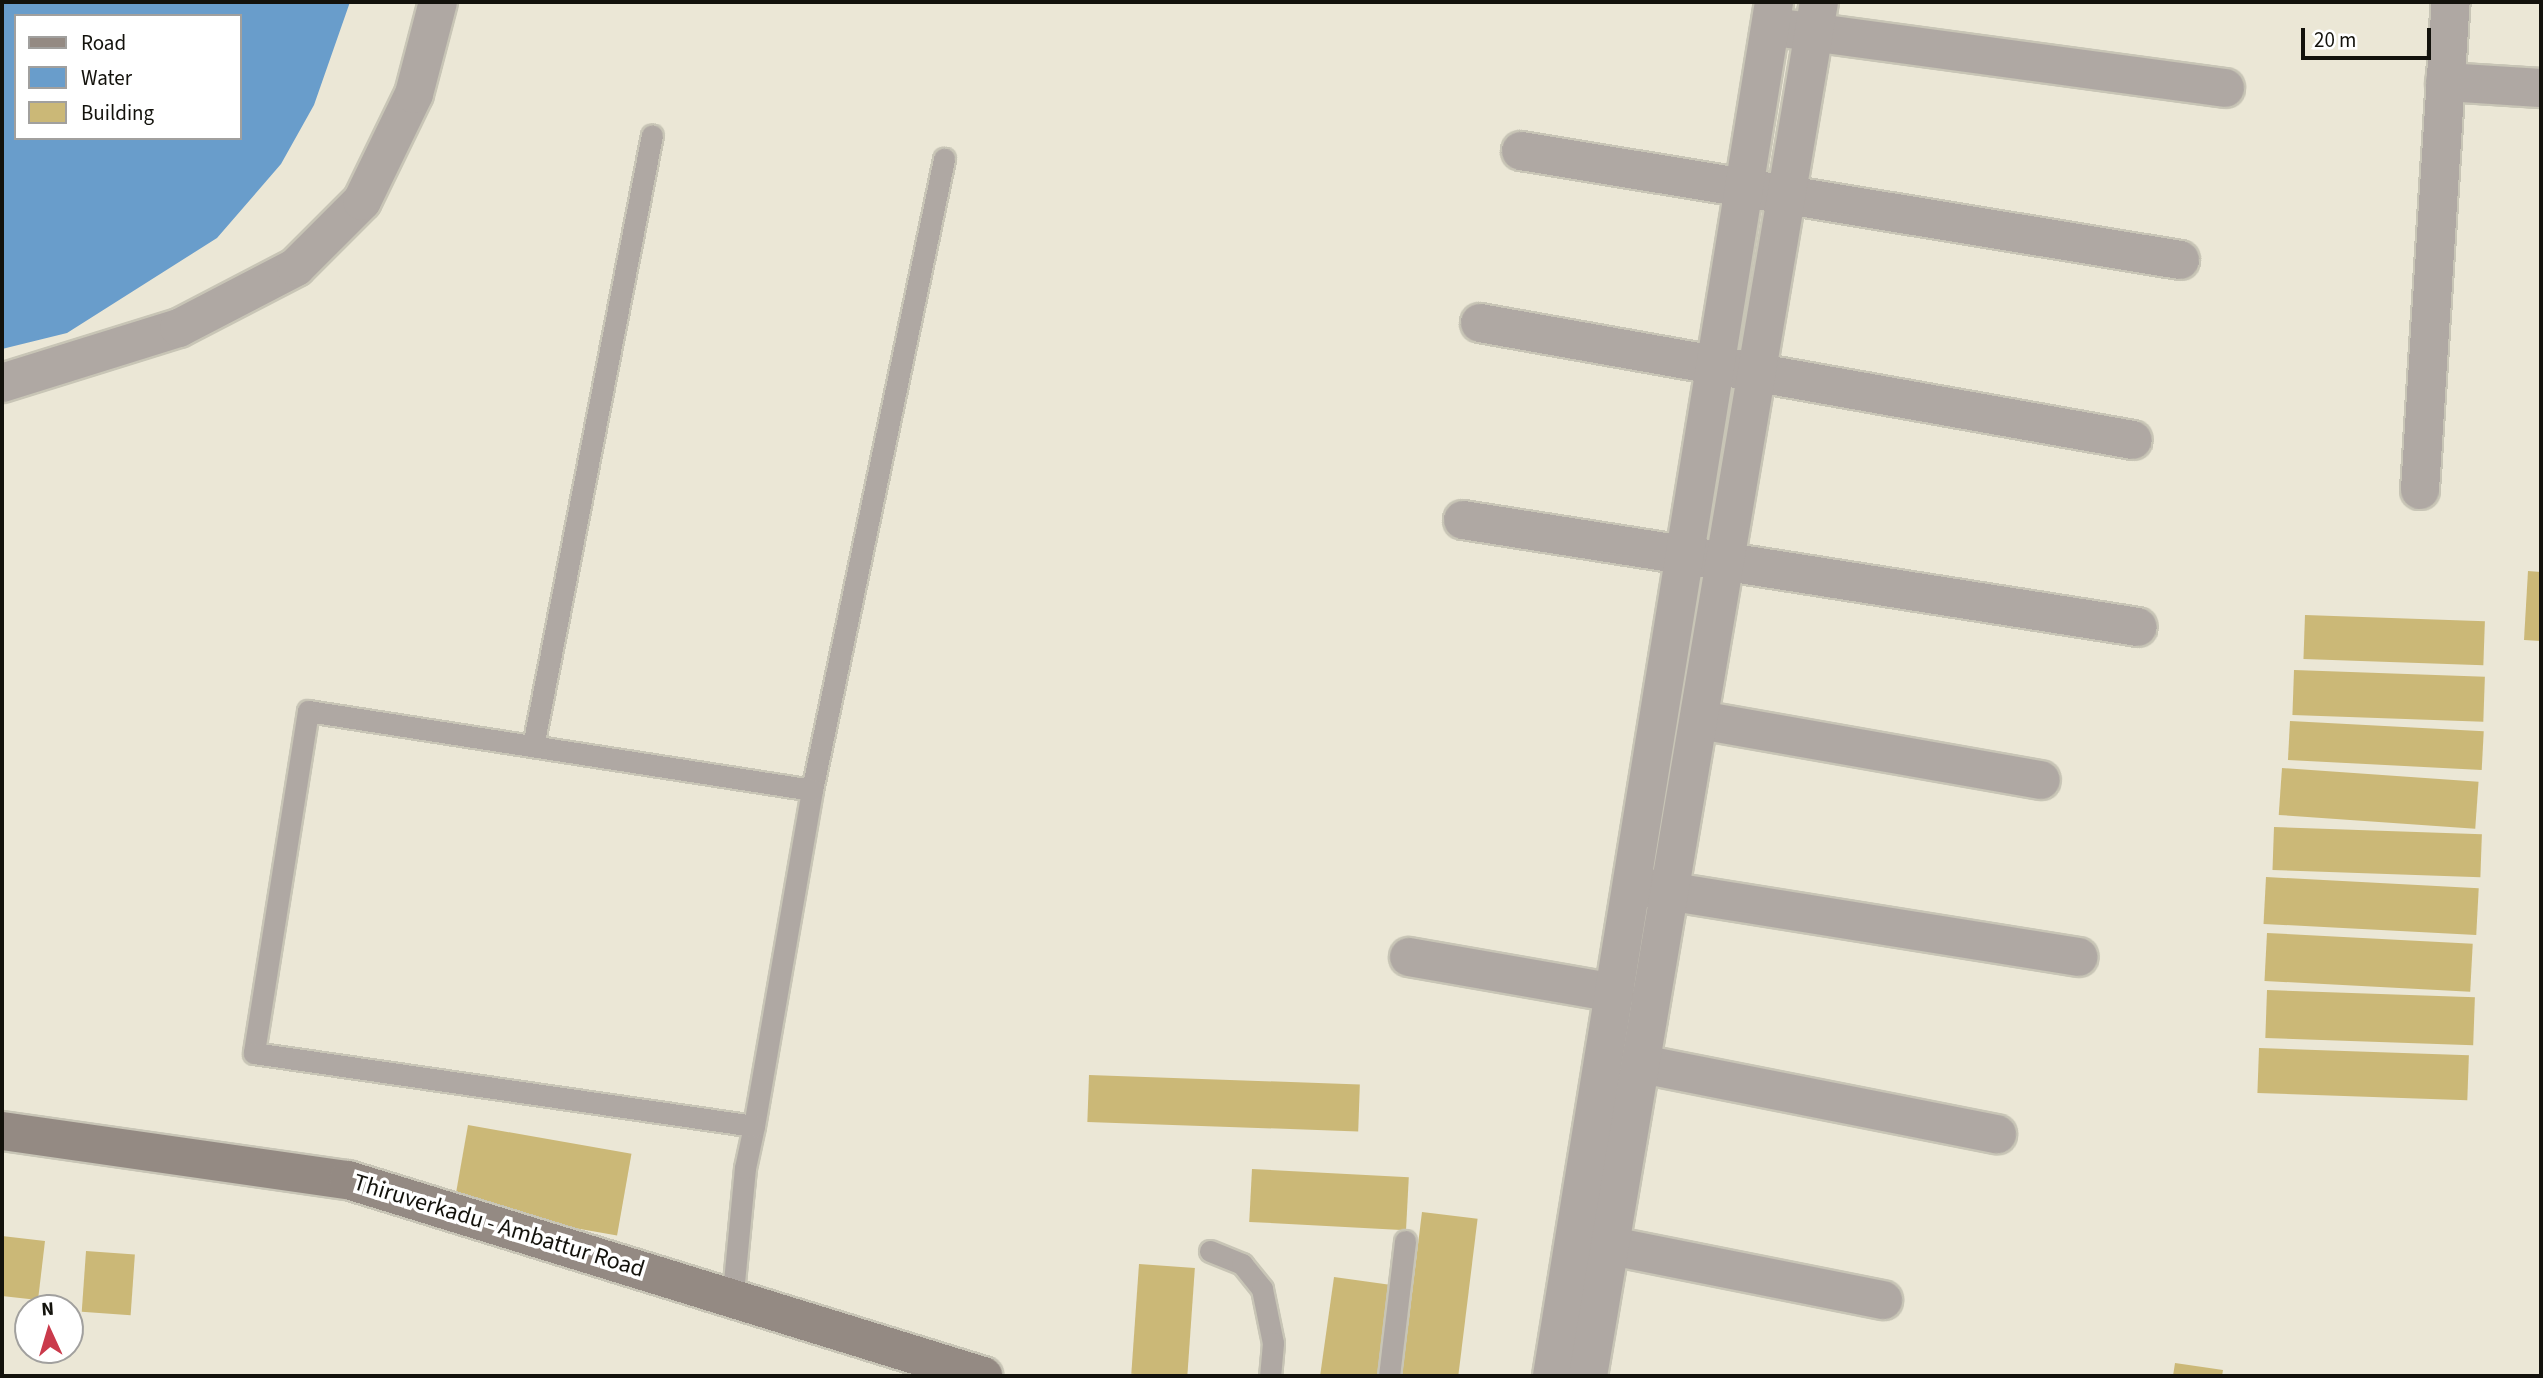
<!DOCTYPE html>
<style>
body{margin:0}
#map{position:relative;width:2543px;height:1378px;overflow:hidden;background:#ebe7d6;font-family:"Source Sans 3",sans-serif}
div>[style]{position:absolute}
.water>*{inset:0;background:#699dcb}
.building>*{inset:0;background:#cbb877;transform-origin:0 0}
.roads{filter:drop-shadow(2px 0 #c8c5b6) drop-shadow(-2px 0 #c8c5b6) drop-shadow(0 2px #c8c5b6) drop-shadow(0 -2px #c8c5b6)}
.service>*{height:21px;margin:-10.5px;padding:0 10.5px;transform-origin:10.5px;border-radius:10.5px;background:#afa8a3}
.minor>*{height:38px;margin:-19px;padding:0 19px;transform-origin:19px;border-radius:19px;background:#afa8a3}
.secondary>*{height:38px;margin:-19px;padding:0 19px;transform-origin:19px;border-radius:19px;background:#948a83}
span{translate:-50% -50%;white-space:nowrap;text-align:center;line-height:1.15;-webkit-text-stroke:7px #fff;paint-order:stroke}
.street-label{font-size:24px;color:#13120c}
.frame{position:absolute;inset:0;border:4px solid #13120c;pointer-events:none}
.legend{position:absolute;left:14px;top:14px;width:228px;height:126px;box-sizing:border-box;background:#fff;border:2px solid #a1a09e;margin:0;padding:9px 12px;list-style:none;font-size:21px;color:#13120c}
.legend li{display:flex;align-items:center;gap:14px;height:35px}
.legend b{width:35px;border:2px solid #a1a09e}
.north{position:absolute;left:14px;top:1294px;width:70px;height:70px;box-sizing:border-box;background:#fff;border:2px solid #a1a09e;border-radius:50%;rotate:356deg;font-size:19px;font-weight:700;line-height:28px;text-align:center;color:#13120c}
.north::after{content:'';display:block;margin:auto;width:24px;height:32px;background:#ca3a4b;clip-path:polygon(50% 0,100% 100%,50% 72%,0 100%)}
.scale{position:absolute;left:2301px;top:28px;width:130px;height:32px;box-sizing:border-box;border:4px solid #13120c;border-top:0;padding-left:9px;font-size:21px;line-height:24px;white-space:nowrap;color:#13120c;-webkit-text-stroke:5px #fff;paint-order:stroke}
</style>
<div id="map">
<div class="water">
<i style="clip-path:polygon(evenodd,2px 2px,350px 2px,314px 105px,281px 164px,217px 238px,67px 333px,2px 349px,2px 2px,16px 16px,240px 16px,240px 138px,16px 138px,16px 16px)"></i>
</div>
<div class="building">
<i style="clip-path:polygon(2528px 571px,2541px 572px,2541px 641px,2524px 640px)"></i>
<i style="left:2305px;top:615px;width:180px;height:44px;rotate:2deg"></i>
<i style="left:2294px;top:670px;width:191px;height:45px;rotate:2deg"></i>
<i style="left:2290px;top:721px;width:194px;height:39px;rotate:3deg"></i>
<i style="left:2282px;top:768px;width:197px;height:47px;rotate:4deg"></i>
<i style="left:2274px;top:827px;width:208px;height:43px;rotate:2deg"></i>
<i style="left:2266px;top:877px;width:213px;height:47px;rotate:3deg"></i>
<i style="left:2267px;top:933px;width:206px;height:48px;rotate:3deg"></i>
<i style="left:2267px;top:990px;width:208px;height:48px;rotate:2deg"></i>
<i style="left:2259px;top:1048px;width:210px;height:45px;rotate:2deg"></i>
<i style="left:1089px;top:1075px;width:271px;height:47px;rotate:2deg"></i>
<i style="left:468px;top:1125px;width:166px;height:83px;rotate:10deg"></i>
<i style="left:1252px;top:1169px;width:157px;height:53px;rotate:3deg"></i>
<i style="left:1422px;top:1212px;width:56px;height:165px;rotate:7deg"></i>
<i style="clip-path:polygon(2px 1236px,45px 1241px,38px 1300px,2px 1296px)"></i>
<i style="left:86px;top:1251px;width:49px;height:61px;rotate:4deg"></i>
<i style="left:1139px;top:1264px;width:56px;height:110px;rotate:4deg"></i>
<i style="left:1334px;top:1277px;width:58px;height:100px;rotate:8deg"></i>
<i style="clip-path:polygon(2175px 1363px,2223px 1370px,2222px 1376px,2173px 1376px)"></i>
</div>
<div class="roads">
<div class="service">
<i style="left:533px;top:746px;width:622px;rotate:-78.98deg"></i>
<i style="left:812px;top:790px;width:645px;rotate:-78.18deg"></i>
<i style="left:1210px;top:1251px;width:35px;rotate:22deg"></i>
<i style="left:1242px;top:1264px;width:32px;rotate:51deg"></i>
<i style="left:1262px;top:1289px;width:55px;rotate:78.5deg"></i>
<i style="left:1273px;top:1343px;width:33px;rotate:95deg"></i>
<i style="left:732px;top:1303px;width:136px;rotate:-84.5deg"></i>
<i style="left:745px;top:1168px;width:43px;rotate:-77.9deg"></i>
<i style="left:754px;top:1126px;width:341px;rotate:-80.2deg"></i>
<i style="left:812px;top:790px;width:510px;rotate:-171.09deg"></i>
<i style="left:308px;top:711px;width:346px;rotate:99deg"></i>
<i style="left:254px;top:1053px;width:505px;rotate:8.31deg"></i>
<i style="left:1389px;top:1376px;width:136px;rotate:-83.2deg"></i>
</div>
<div class="minor">
<i style="left:1789px;top:29px;width:440px;rotate:7.7deg"></i>
<i style="left:2445px;top:82px;width:96px;rotate:3.6deg"></i>
<i style="left:1521px;top:151px;width:668px;rotate:9.39deg"></i>
<i style="left:1480px;top:323px;width:663px;rotate:10.16deg"></i>
<i style="left:2px;top:383px;width:185px;rotate:-17.3deg"></i>
<i style="left:179px;top:328px;width:132px;rotate:-27.5deg"></i>
<i style="left:296px;top:267px;width:93px;rotate:-45deg"></i>
<i style="left:362px;top:201px;width:119px;rotate:-64.1deg"></i>
<i style="left:414px;top:94px;width:95px;rotate:-75.4deg"></i>
<i style="left:2420px;top:490px;width:489px;rotate:-86.4deg"></i>
<i style="left:1463px;top:520px;width:683px;rotate:9.01deg"></i>
<i style="left:1700px;top:720px;width:346px;rotate:10deg"></i>
<i style="left:1648px;top:888px;width:436px;rotate:9.1deg"></i>
<i style="left:1409px;top:957px;width:209px;rotate:9.9deg"></i>
<i style="left:1642px;top:1064px;width:362px;rotate:11.2deg"></i>
<i style="left:1587px;top:1241px;width:302px;rotate:11.3deg"></i>
<i style="left:1552px;top:1376px;width:1392px;rotate:-80.82deg"></i>
<i style="left:1588px;top:1376px;width:1393px;rotate:-80.46deg"></i>
</div>
<div class="secondary">
<i style="left:2px;top:1131px;width:349px;rotate:8.1deg"></i>
<i style="left:348px;top:1180px;width:665px;rotate:17.15deg"></i>
</div>
</div>
<div class="street-label">
<span style="left:499px;top:1226px;rotate:17deg">Thiruverkadu - Ambattur Road</span>
</div>
<div class="frame"></div>
<ul class="legend">
<li><b style="height:9px;background:#948a83"></b>Road</li>
<li><b style="height:19px;background:#699dcb"></b>Water</li>
<li><b style="height:19px;background:#cbb877"></b>Building</li>
</ul>
<div class="north">N</div>
<div class="scale">20 m</div>
</div>
